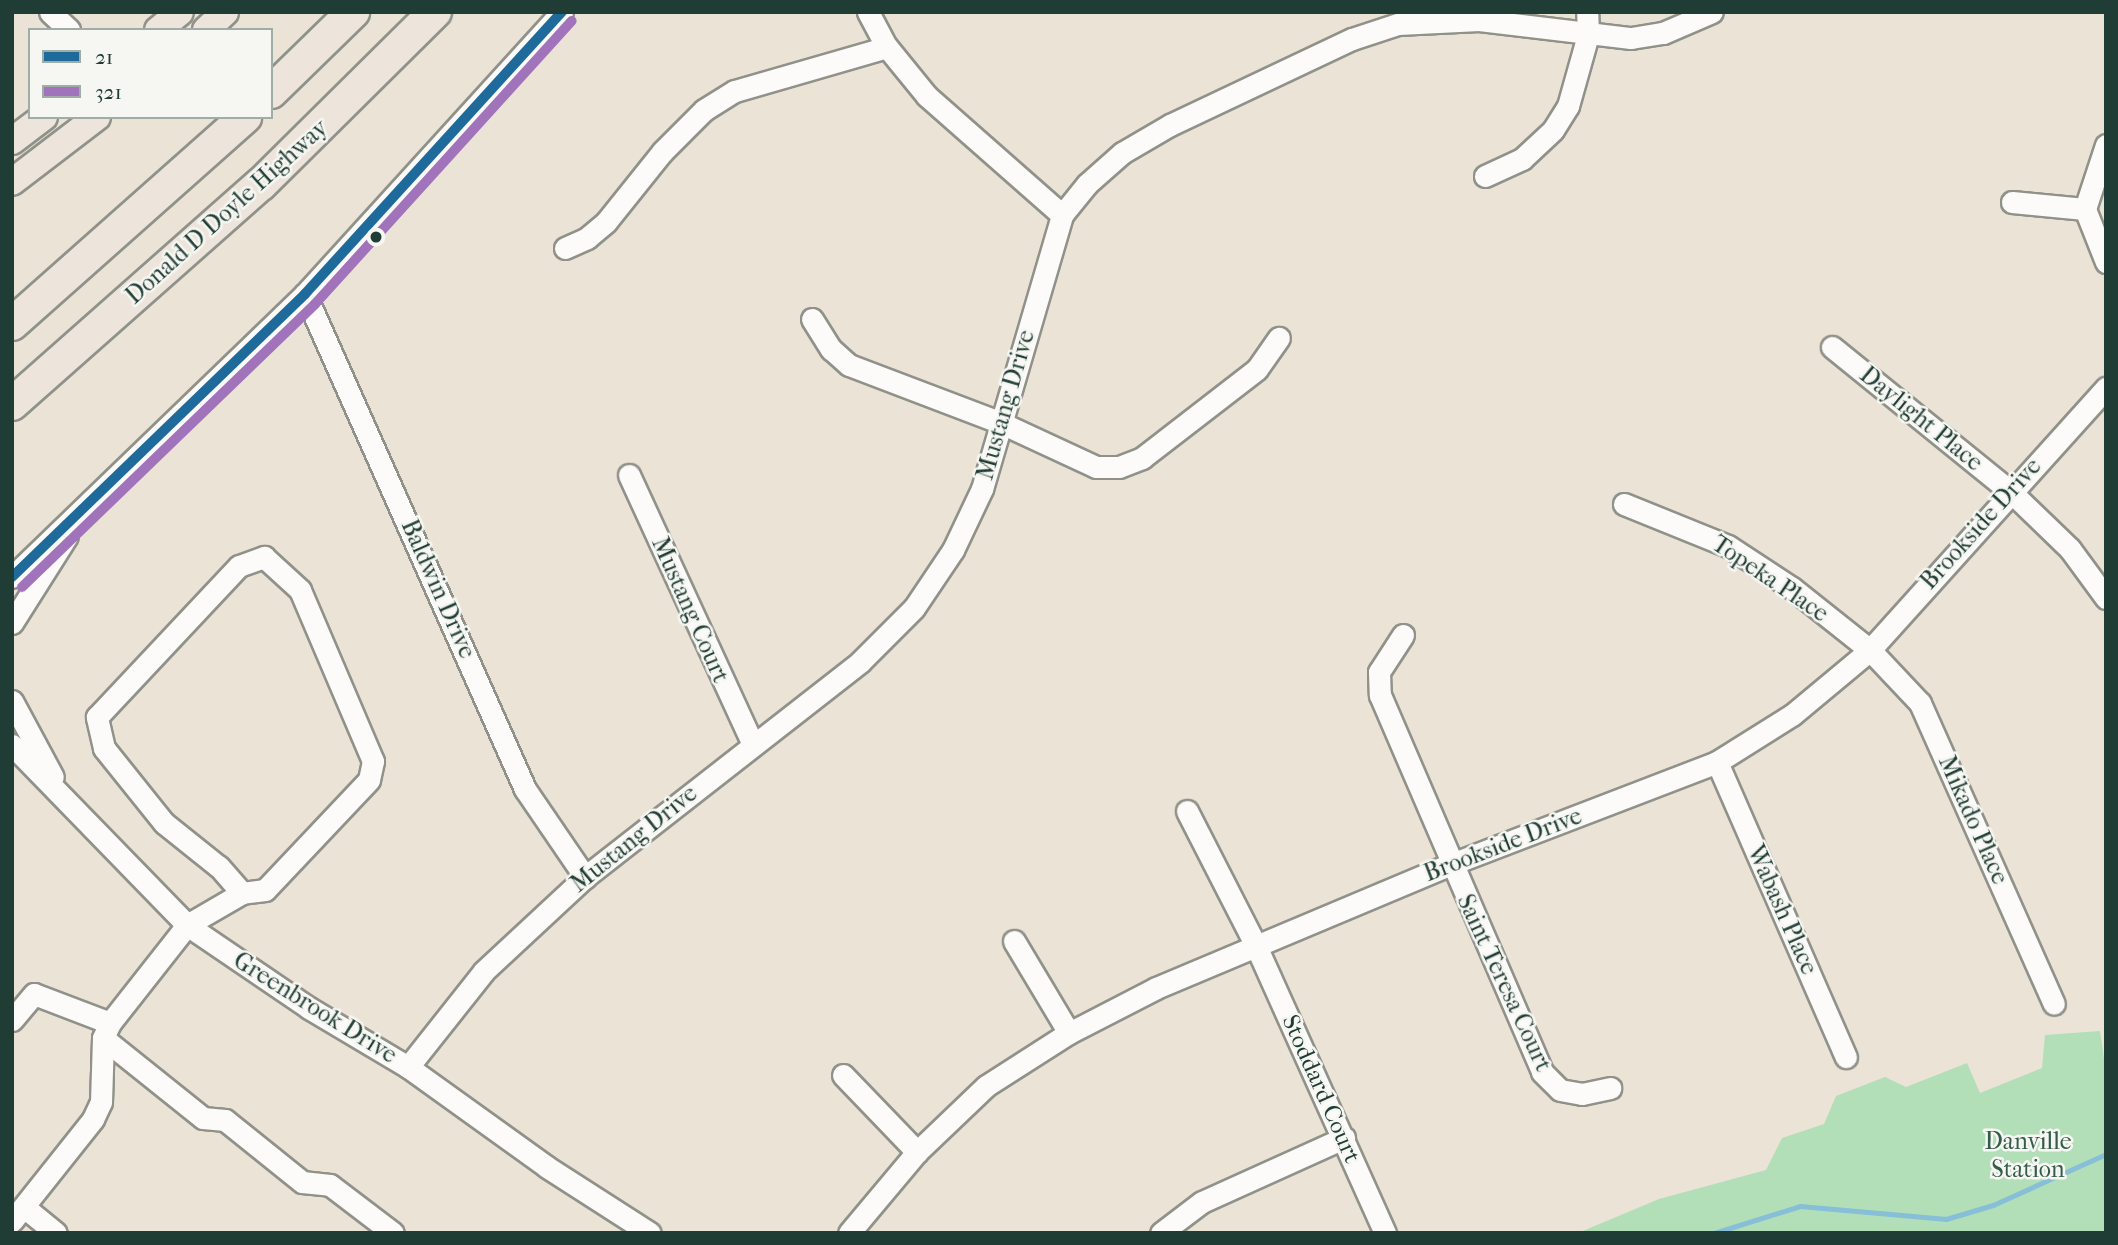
<!DOCTYPE html>
<style>
body{margin:0}
#map{position:relative;width:2118px;height:1245px;overflow:hidden;background:#ebe3d6;font-family:"IM FELL French Canon",serif}
div>[style]{position:absolute}
.green>*{inset:0;background:#b2dfb8}
.stream>*{height:5px;margin:-2.5px;padding:0 2.5px;transform-origin:2.5px;border-radius:2.5px;background:#86bfd7}
.roads{filter:drop-shadow(2px 0 #90928a) drop-shadow(-2px 0 #90928a) drop-shadow(0 2px #90928a) drop-shadow(0 -2px #90928a)}
.minor>*{height:21px;margin:-10.5px;padding:0 10.5px;transform-origin:10.5px;border-radius:10.5px;background:#fcfbf9}
.major>*{height:26px;margin:-13px;padding:0 13px;transform-origin:13px;border-radius:13px;background:#ede5dc}
.highway>*{height:32px;margin:-16px;padding:0 16px;transform-origin:16px;border-radius:16px;background:#ede5dc}
.bus-1>*{height:10px;margin:-5px;padding:0 5px;transform-origin:5px;border-radius:5px;background:#1e6b9b}
.bus-2>*{height:10px;margin:-5px;padding:0 5px;transform-origin:5px;border-radius:5px;background:#a173ba}
.dots>*{width:19px;height:19px;translate:-50% -50%;box-sizing:border-box;border:4px solid #f6f6f2;border-radius:50%}
span{translate:-50% -50%;white-space:nowrap;text-align:center;line-height:1.15;-webkit-text-stroke:5px #f6f6f2;paint-order:stroke}
.street-label{font-size:24px;color:#1f3d34}
.park-label{font-size:24px;color:#335d4a}
.frame{position:absolute;inset:0;border:14px solid #1f3d34;pointer-events:none}
.legend{position:absolute;left:28px;top:28px;width:245px;height:91px;box-sizing:border-box;background:#f6f6f2;border:2px solid #a0aca6;margin:0;padding:9px 12px;list-style:none;font-size:21px;color:#1f3d34}
.legend li{display:flex;align-items:center;gap:14px;height:35px}
.legend b{width:35px;border:2px solid #a0aca6}
</style>
<div id="map">
<div class="green">
<i style="clip-path:polygon(2100px 1031px,2106px 1073px,2106px 1233px,1578px 1233px,1659px 1199px,1766px 1170px,1782px 1138px,1824px 1124px,1836px 1096px,1885px 1077px,1906px 1087px,1967px 1063px,1980px 1093px,2042px 1068px,2045px 1035px)"></i>
</div>
<div class="stream">
<i style="left:1714px;top:1233px;width:90px;rotate:-17.4deg"></i>
<i style="left:1800px;top:1206px;width:147px;rotate:5.1deg"></i>
<i style="left:1946px;top:1219px;width:49px;rotate:-16.6deg"></i>
<i style="left:1993px;top:1205px;width:124px;rotate:-24.3deg"></i>
</div>
<div class="roads">
<div class="minor">
<i style="left:50px;top:12px;width:26px;rotate:43deg"></i>
<i style="left:868px;top:12px;width:40px;rotate:62deg"></i>
<i style="left:887px;top:47px;width:63px;rotate:50.8deg"></i>
<i style="left:927px;top:96px;width:180px;rotate:41.4deg"></i>
<i style="left:2106px;top:145px;width:67px;rotate:108.2deg"></i>
<i style="left:2085px;top:209px;width:57px;rotate:68.4deg"></i>
<i style="left:1485px;top:176px;width:41px;rotate:-24.7deg"></i>
<i style="left:1522px;top:159px;width:42px;rotate:-43.1deg"></i>
<i style="left:1553px;top:130px;width:28px;rotate:-58deg"></i>
<i style="left:1568px;top:106px;width:74px;rotate:-74.3deg"></i>
<i style="left:1588px;top:35px;width:23px;rotate:-92deg"></i>
<i style="left:2012px;top:202px;width:73px;rotate:5.5deg"></i>
<i style="left:565px;top:248px;width:24px;rotate:-24deg"></i>
<i style="left:587px;top:238px;width:25px;rotate:-40deg"></i>
<i style="left:606px;top:222px;width:90px;rotate:-51.3deg"></i>
<i style="left:662px;top:152px;width:59px;rotate:-45deg"></i>
<i style="left:704px;top:110px;width:36px;rotate:-32deg"></i>
<i style="left:735px;top:91px;width:158px;rotate:-16.1deg"></i>
<i style="left:305px;top:294px;width:542px;rotate:66.04deg"></i>
<i style="left:525px;top:789px;width:107px;rotate:55.7deg"></i>
<i style="left:812px;top:319px;width:36px;rotate:58deg"></i>
<i style="left:831px;top:349px;width:24px;rotate:42deg"></i>
<i style="left:849px;top:365px;width:160px;rotate:20.8deg"></i>
<i style="left:999px;top:422px;width:107px;rotate:24.9deg"></i>
<i style="left:1096px;top:467px;width:23px"></i>
<i style="left:1119px;top:467px;width:25px;rotate:-21deg"></i>
<i style="left:1142px;top:458px;width:145px;rotate:-37.7deg"></i>
<i style="left:1257px;top:369px;width:38px;rotate:-55deg"></i>
<i style="left:1832px;top:347px;width:229px;rotate:39deg"></i>
<i style="left:2010px;top:491px;width:83px;rotate:44deg"></i>
<i style="left:2070px;top:549px;width:61px;rotate:53.7deg"></i>
<i style="left:629px;top:475px;width:297px;rotate:65.3deg"></i>
<i style="left:1624px;top:504px;width:112px;rotate:22deg"></i>
<i style="left:1728px;top:546px;width:77px;rotate:33.3deg"></i>
<i style="left:1792px;top:588px;width:100px;rotate:38.5deg"></i>
<i style="left:1870px;top:650px;width:73px;rotate:46.7deg"></i>
<i style="left:1920px;top:703px;width:329px;rotate:66deg"></i>
<i style="left:264px;top:557px;width:49px;rotate:42.5deg"></i>
<i style="left:300px;top:590px;width:186px;rotate:66.9deg"></i>
<i style="left:373px;top:761px;width:19px;rotate:102deg"></i>
<i style="left:369px;top:780px;width:151px;rotate:133.4deg"></i>
<i style="left:265px;top:890px;width:23px;rotate:173deg"></i>
<i style="left:242px;top:893px;width:35px;rotate:-131deg"></i>
<i style="left:219px;top:867px;width:70px;rotate:-141.3deg"></i>
<i style="left:164px;top:823px;width:96px;rotate:-128.7deg"></i>
<i style="left:104px;top:748px;width:32px;rotate:-103deg"></i>
<i style="left:97px;top:717px;width:207px;rotate:-46.8deg"></i>
<i style="left:239px;top:566px;width:27px;rotate:-20deg"></i>
<i style="left:12px;top:577px;width:407px;rotate:-44deg"></i>
<i style="left:305px;top:294px;width:382px;rotate:-47.7deg"></i>
<i style="left:12px;top:623px;width:103px;rotate:-57.7deg"></i>
<i style="left:1403px;top:635px;width:44px;rotate:123deg"></i>
<i style="left:1379px;top:672px;width:23px;rotate:88deg"></i>
<i style="left:1380px;top:695px;width:410px;rotate:66.7deg"></i>
<i style="left:1542px;top:1072px;width:25px;rotate:45deg"></i>
<i style="left:1560px;top:1090px;width:22px;rotate:10deg"></i>
<i style="left:1582px;top:1094px;width:29px;rotate:-12deg"></i>
<i style="left:12px;top:701px;width:86px;rotate:61.7deg"></i>
<i style="left:12px;top:745px;width:251px;rotate:45.8deg"></i>
<i style="left:187px;top:925px;width:148px;rotate:34.2deg"></i>
<i style="left:309px;top:1008px;width:115px;rotate:30.8deg"></i>
<i style="left:408px;top:1067px;width:171px;rotate:35.7deg"></i>
<i style="left:547px;top:1167px;width:122px;rotate:32.7deg"></i>
<i style="left:1717px;top:762px;width:322px;rotate:66.4deg"></i>
<i style="left:1187px;top:811px;width:152px;rotate:62.9deg"></i>
<i style="left:1256px;top:946px;width:315px;rotate:65.8deg"></i>
<i style="left:1014px;top:941px;width:107px;rotate:59.1deg"></i>
<i style="left:12px;top:1020px;width:34px;rotate:-50deg"></i>
<i style="left:34px;top:994px;width:81px;rotate:20.9deg"></i>
<i style="left:103px;top:1038px;width:128px;rotate:38.7deg"></i>
<i style="left:203px;top:1118px;width:22px;rotate:5deg"></i>
<i style="left:225px;top:1120px;width:99px;rotate:38.8deg"></i>
<i style="left:302px;top:1182px;width:28px;rotate:6deg"></i>
<i style="left:330px;top:1185px;width:79px;rotate:37.3deg"></i>
<i style="left:408px;top:1067px;width:122px;rotate:-51.6deg"></i>
<i style="left:484px;top:971px;width:138px;rotate:-42.9deg"></i>
<i style="left:585px;top:877px;width:349px;rotate:-38deg"></i>
<i style="left:860px;top:662px;width:76px;rotate:-45deg"></i>
<i style="left:914px;top:608px;width:70px;rotate:-56.1deg"></i>
<i style="left:953px;top:550px;width:68px;rotate:-64.6deg"></i>
<i style="left:982px;top:489px;width:285px;rotate:-73.7deg"></i>
<i style="left:1062px;top:215px;width:40px;rotate:-51deg"></i>
<i style="left:1087px;top:184px;width:47px;rotate:-41.5deg"></i>
<i style="left:1122px;top:153px;width:56px;rotate:-30.3deg"></i>
<i style="left:1170px;top:125px;width:201px;rotate:-25.3deg"></i>
<i style="left:1352px;top:39px;width:48px;rotate:-18.1deg"></i>
<i style="left:1398px;top:24px;width:81px;rotate:-2.8deg"></i>
<i style="left:1479px;top:20px;width:153px;rotate:6.8deg"></i>
<i style="left:1631px;top:38px;width:32px;rotate:-9deg"></i>
<i style="left:1663px;top:33px;width:53px;rotate:-23.2deg"></i>
<i style="left:843px;top:1075px;width:107px;rotate:46.1deg"></i>
<i style="left:24px;top:1207px;width:41px;rotate:39.1deg"></i>
<i style="left:12px;top:1221px;width:130px;rotate:-51.5deg"></i>
<i style="left:93px;top:1119px;width:19px;rotate:-65deg"></i>
<i style="left:101px;top:1102px;width:64px;rotate:-88.2deg"></i>
<i style="left:103px;top:1038px;width:17px;rotate:-65deg"></i>
<i style="left:110px;top:1023px;width:125px;rotate:-51.8deg"></i>
<i style="left:187px;top:925px;width:64px;rotate:-30.2deg"></i>
<i style="left:849px;top:1233px;width:106px;rotate:-50deg"></i>
<i style="left:917px;top:1152px;width:95px;rotate:-43.7deg"></i>
<i style="left:986px;top:1086px;width:98px;rotate:-32.6deg"></i>
<i style="left:1069px;top:1033px;width:98px;rotate:-27.3deg"></i>
<i style="left:1156px;top:988px;width:318px;rotate:-22.8deg"></i>
<i style="left:1449px;top:865px;width:287px;rotate:-21deg"></i>
<i style="left:1717px;top:762px;width:89px;rotate:-32.1deg"></i>
<i style="left:1792px;top:715px;width:102px;rotate:-39.8deg"></i>
<i style="left:1870px;top:650px;width:353px;rotate:-48deg"></i>
<i style="left:1161px;top:1233px;width:51px;rotate:-37.1deg"></i>
<i style="left:1202px;top:1202px;width:156px;rotate:-24.3deg"></i>
</div>
<div class="major">
<i style="left:158px;top:30px;width:28px;rotate:-39deg"></i>
<i style="left:206px;top:30px;width:26px;rotate:-43deg"></i>
<i style="left:12px;top:141px;width:40px;rotate:-37deg"></i>
<i style="left:12px;top:182px;width:107px;rotate:-37.4deg"></i>
</div>
<div class="highway">
<i style="left:271px;top:92px;width:115px;rotate:-44.3deg"></i>
<i style="left:12px;top:324px;width:312px;rotate:-41.6deg"></i>
<i style="left:12px;top:404px;width:332px;rotate:-41.5deg"></i>
<i style="left:261px;top:184px;width:245px;rotate:-44.7deg"></i>
</div>
</div>
<div class="bus-1">
<i style="left:12px;top:577px;width:407px;rotate:-44deg"></i>
<i style="left:305px;top:294px;width:382px;rotate:-47.7deg"></i>
</div>
<div class="bus-2">
<i style="left:22px;top:587px;width:407px;rotate:-44deg"></i>
<i style="left:315px;top:304px;width:382px;rotate:-47.8deg"></i>
</div>
<div class="dots">
<i style="left:376px;top:237px;background:#1f3d34"></i>
</div>
<div class="street-label">
<span style="left:227px;top:212px;rotate:-42deg">Donald D Doyle Highway</span>
<span style="left:1006px;top:405px;rotate:-74deg">Mustang Drive</span>
<span style="left:1921px;top:419px;rotate:39deg">Daylight Place</span>
<span style="left:1981px;top:524px;rotate:-48deg">Brookside Drive</span>
<span style="left:1770px;top:579px;rotate:34deg">Topeka Place</span>
<span style="left:438px;top:589px;rotate:66deg">Baldwin Drive</span>
<span style="left:690px;top:610px;rotate:66deg">Mustang Court</span>
<span style="left:1973px;top:820px;rotate:66deg">Mikado Place</span>
<span style="left:634px;top:839px;rotate:-39deg">Mustang Drive</span>
<span style="left:1503px;top:845px;rotate:-21deg">Brookside Drive</span>
<span style="left:1782px;top:910px;rotate:66deg">Wabash Place</span>
<span style="left:1504px;top:983px;rotate:65deg">Saint Teresa Court</span>
<span style="left:315px;top:1008px;rotate:32deg">Greenbrook Drive</span>
<span style="left:1321px;top:1089px;rotate:66deg">Stoddard Court</span>
</div>
<div class="park-label">
<span style="left:2028px;top:1156px">Danville<br>Station</span>
</div>
<div class="frame"></div>
<ul class="legend">
<li><b style="height:9px;background:#1e6b9b"></b>21</li>
<li><b style="height:9px;background:#a173ba"></b>321</li>
</ul>
</div>
